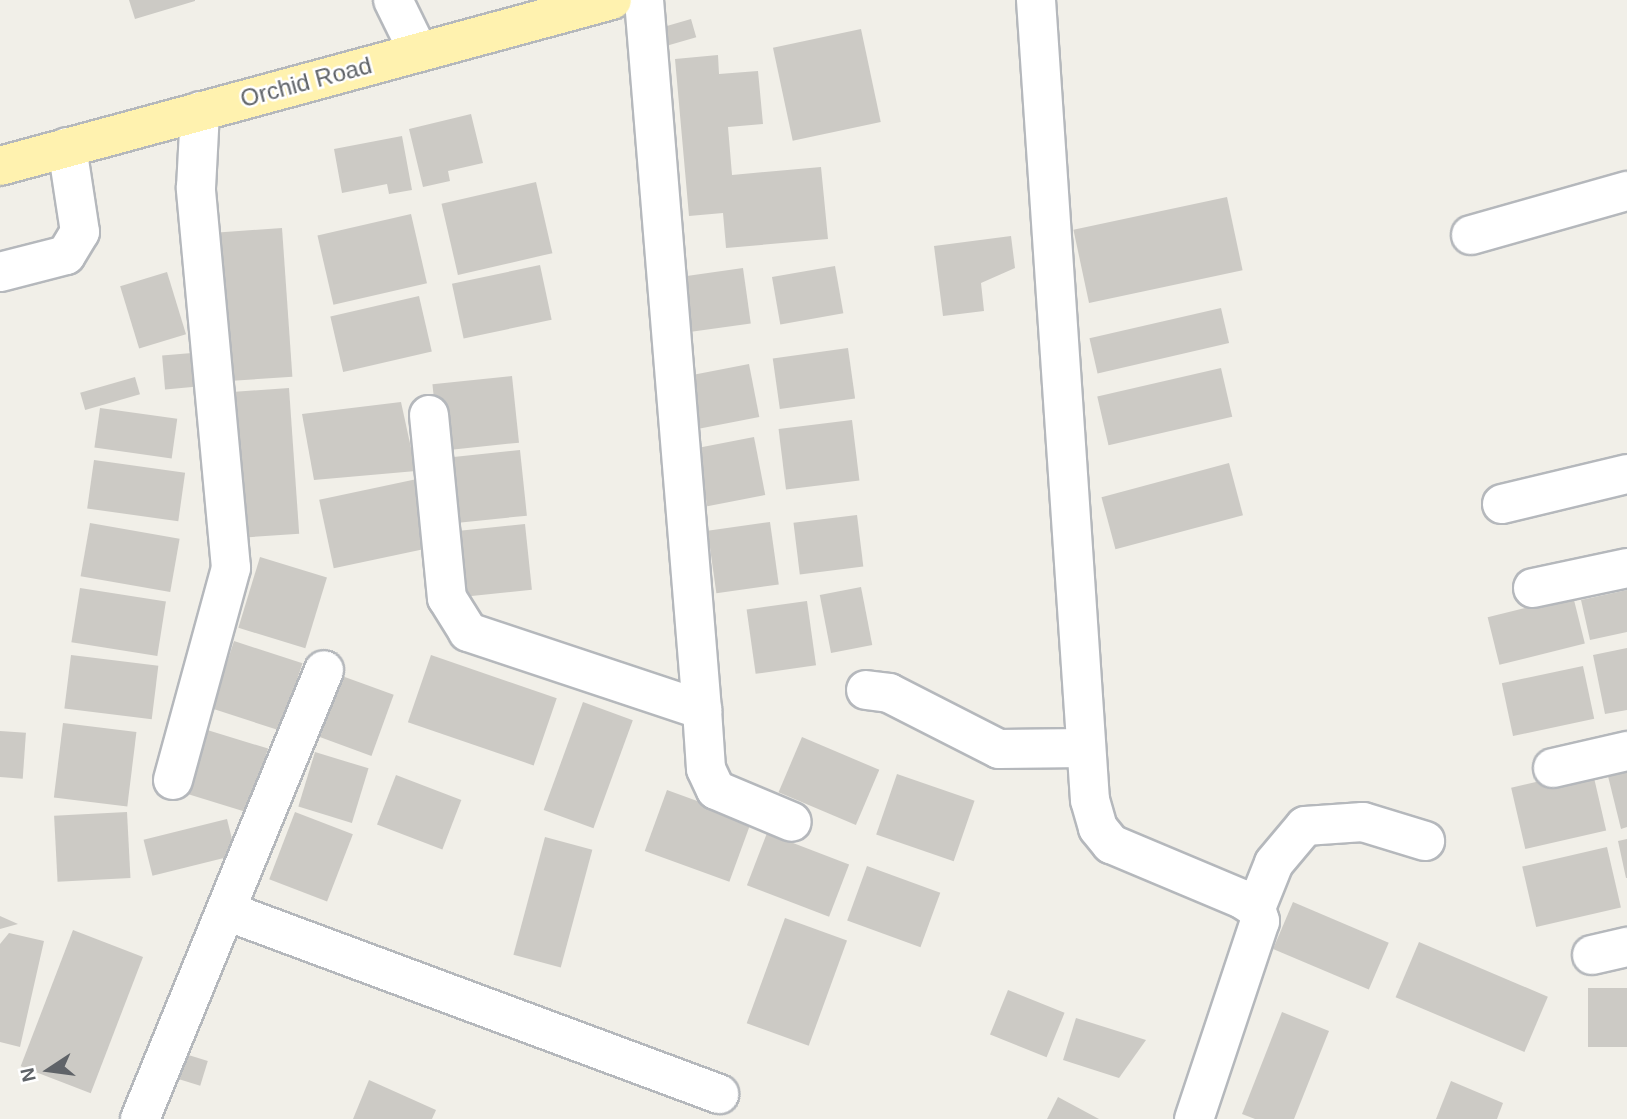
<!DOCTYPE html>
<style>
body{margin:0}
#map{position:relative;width:1627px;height:1119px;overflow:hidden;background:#f1efe8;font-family:Arial,sans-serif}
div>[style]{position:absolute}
.building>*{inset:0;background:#cccac5;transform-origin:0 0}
.roads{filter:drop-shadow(2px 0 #b5b8bc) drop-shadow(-2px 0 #b5b8bc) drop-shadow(0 2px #b5b8bc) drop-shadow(0 -2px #b5b8bc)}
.minor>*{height:38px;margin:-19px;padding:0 19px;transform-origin:19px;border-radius:19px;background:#fff}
.major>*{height:38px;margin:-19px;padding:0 19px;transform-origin:19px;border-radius:19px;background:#fff2af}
span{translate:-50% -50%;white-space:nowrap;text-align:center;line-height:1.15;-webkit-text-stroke:5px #fff;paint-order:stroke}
.street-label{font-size:24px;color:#5f6368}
.north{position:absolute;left:14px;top:1035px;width:70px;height:70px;-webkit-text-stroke:5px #fff;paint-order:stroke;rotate:257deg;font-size:19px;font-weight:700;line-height:28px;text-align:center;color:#5f6368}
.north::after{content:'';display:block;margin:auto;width:24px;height:32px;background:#5f6368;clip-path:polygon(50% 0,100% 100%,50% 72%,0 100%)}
</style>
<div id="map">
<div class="building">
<i style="clip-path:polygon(129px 0,195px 0,195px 1px,135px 19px)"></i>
<i style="left:691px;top:19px;width:19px;height:35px;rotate:74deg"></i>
<i style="left:861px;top:29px;width:95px;height:90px;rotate:78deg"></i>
<i style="clip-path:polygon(718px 55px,719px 74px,758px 71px,763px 124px,728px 127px,732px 175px,821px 167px,828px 239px,726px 248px,723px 213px,689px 216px,675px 59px)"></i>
<i style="clip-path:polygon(471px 114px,483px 163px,448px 171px,450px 181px,423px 187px,409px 129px)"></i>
<i style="clip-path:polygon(402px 136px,412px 190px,389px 194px,387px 184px,342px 193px,334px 149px)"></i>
<i style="left:536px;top:182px;width:73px;height:97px;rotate:77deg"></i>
<i style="left:1227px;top:197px;width:75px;height:157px;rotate:78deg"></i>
<i style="left:411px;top:214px;width:71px;height:96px;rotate:77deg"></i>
<i style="left:282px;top:228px;width:149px;height:71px;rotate:86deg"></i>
<i style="clip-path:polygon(1011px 236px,1015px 268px,981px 283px,984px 311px,943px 316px,934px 246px)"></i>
<i style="left:540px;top:265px;width:56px;height:90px;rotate:78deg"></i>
<i style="left:835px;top:266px;width:48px;height:64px;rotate:80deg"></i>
<i style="left:743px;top:268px;width:56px;height:71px;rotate:82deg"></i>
<i style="left:167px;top:272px;width:65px;height:49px;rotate:73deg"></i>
<i style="left:419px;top:296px;width:57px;height:91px;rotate:77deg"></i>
<i style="left:1221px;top:308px;width:36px;height:135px;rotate:77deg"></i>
<i style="left:848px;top:348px;width:51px;height:76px;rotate:82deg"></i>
<i style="left:192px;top:353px;width:34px;height:30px;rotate:85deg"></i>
<i style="left:749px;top:364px;width:54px;height:63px;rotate:79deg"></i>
<i style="left:1221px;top:368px;width:50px;height:127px;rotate:77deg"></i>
<i style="left:512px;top:376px;width:67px;height:80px;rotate:84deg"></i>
<i style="left:135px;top:377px;width:18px;height:57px;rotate:74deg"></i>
<i style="left:289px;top:388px;width:146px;height:61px;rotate:86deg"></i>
<i style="clip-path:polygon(401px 402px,416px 471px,314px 480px,302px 414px)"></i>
<i style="left:100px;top:408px;width:78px;height:40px;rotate:8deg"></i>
<i style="left:852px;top:420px;width:61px;height:74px;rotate:83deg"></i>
<i style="left:754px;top:437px;width:59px;height:59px;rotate:79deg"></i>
<i style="left:520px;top:450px;width:66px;height:81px;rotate:84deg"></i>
<i style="left:94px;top:460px;width:92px;height:49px;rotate:8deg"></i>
<i style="left:1229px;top:463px;width:54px;height:132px;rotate:75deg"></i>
<i style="left:417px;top:479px;width:70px;height:100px;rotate:78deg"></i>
<i style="left:857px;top:515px;width:52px;height:64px;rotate:83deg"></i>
<i style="left:770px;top:522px;width:63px;height:63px;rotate:82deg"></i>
<i style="left:90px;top:523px;width:91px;height:54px;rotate:10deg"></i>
<i style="left:525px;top:524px;width:66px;height:80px;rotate:84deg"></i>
<i style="left:260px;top:557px;width:70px;height:74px;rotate:17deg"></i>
<i style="left:861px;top:587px;width:59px;height:42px;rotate:79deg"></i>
<i style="left:80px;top:588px;width:87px;height:55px;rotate:9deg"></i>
<i style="clip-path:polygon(1627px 590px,1627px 632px,1590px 640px,1581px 600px)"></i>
<i style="left:1573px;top:596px;width:49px;height:88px;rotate:76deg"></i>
<i style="left:807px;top:601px;width:65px;height:61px;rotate:82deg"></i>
<i style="left:234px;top:641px;width:72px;height:71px;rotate:18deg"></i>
<i style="clip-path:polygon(1627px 648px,1627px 710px,1605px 714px,1593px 655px)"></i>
<i style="left:71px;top:655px;width:88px;height:54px;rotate:7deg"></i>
<i style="left:431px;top:655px;width:133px;height:71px;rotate:19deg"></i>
<i style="left:1583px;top:666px;width:54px;height:83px;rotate:78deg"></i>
<i style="left:342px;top:676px;width:55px;height:65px;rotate:20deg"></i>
<i style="left:583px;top:702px;width:53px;height:115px;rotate:20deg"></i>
<i style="left:63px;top:723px;width:74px;height:75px;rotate:7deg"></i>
<i style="left:204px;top:729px;width:67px;height:67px;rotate:17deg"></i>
<i style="left:0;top:731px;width:26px;height:46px;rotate:4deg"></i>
<i style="left:802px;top:737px;width:84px;height:60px;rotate:23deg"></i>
<i style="left:315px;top:752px;width:56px;height:57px;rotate:17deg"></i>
<i style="clip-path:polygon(1627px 763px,1627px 827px,1621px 829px,1606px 768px)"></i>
<i style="left:1592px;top:769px;width:63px;height:83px;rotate:77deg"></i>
<i style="left:897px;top:774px;width:82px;height:64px;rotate:19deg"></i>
<i style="left:396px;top:775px;width:70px;height:53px;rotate:21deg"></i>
<i style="left:667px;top:790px;width:90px;height:65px;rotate:20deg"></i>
<i style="left:127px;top:812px;width:66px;height:73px;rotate:87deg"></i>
<i style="left:295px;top:812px;width:62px;height:72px;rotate:21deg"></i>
<i style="left:227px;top:819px;width:37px;height:86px;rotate:76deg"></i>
<i style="left:767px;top:833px;width:88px;height:56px;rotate:21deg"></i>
<i style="left:545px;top:837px;width:49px;height:122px;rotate:15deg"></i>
<i style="clip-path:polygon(1627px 839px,1627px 878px,1626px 878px,1618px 841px)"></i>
<i style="left:1607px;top:847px;width:62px;height:87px;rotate:77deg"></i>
<i style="left:867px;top:866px;width:78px;height:58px;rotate:20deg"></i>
<i style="left:1293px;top:902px;width:104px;height:51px;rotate:23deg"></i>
<i style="clip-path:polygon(0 916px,18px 924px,0 929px)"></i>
<i style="left:785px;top:918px;width:66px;height:112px;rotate:20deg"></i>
<i style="left:73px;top:930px;width:75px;height:146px;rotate:21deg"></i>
<i style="clip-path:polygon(9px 933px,44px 941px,20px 1047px,0 1042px,0 944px)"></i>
<i style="left:1419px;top:942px;width:140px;height:60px;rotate:23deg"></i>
<i style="left:1627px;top:988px;width:59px;height:39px;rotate:90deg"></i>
<i style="left:1008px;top:990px;width:61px;height:48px;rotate:22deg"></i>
<i style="clip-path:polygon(1282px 1012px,1329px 1031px,1294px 1119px,1255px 1119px,1242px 1114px)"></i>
<i style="clip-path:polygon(1076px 1018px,1146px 1040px,1119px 1078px,1063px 1060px)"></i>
<i style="left:182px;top:1053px;width:27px;height:26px;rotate:17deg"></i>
<i style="clip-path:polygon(369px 1080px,436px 1110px,432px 1119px,353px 1119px)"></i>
<i style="clip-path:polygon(1451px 1081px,1503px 1103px,1497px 1119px,1436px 1119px)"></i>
<i style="clip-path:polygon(1058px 1097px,1099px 1119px,1047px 1119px)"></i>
</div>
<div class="roads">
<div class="minor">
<i style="left:393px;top:0;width:57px;rotate:63.9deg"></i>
<i style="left:1036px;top:0;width:802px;rotate:86.14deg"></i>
<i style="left:1090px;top:800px;width:29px;rotate:74deg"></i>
<i style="left:1098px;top:828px;width:21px;rotate:51deg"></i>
<i style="left:1111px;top:844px;width:142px;rotate:22.8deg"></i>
<i style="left:1242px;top:899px;width:17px;rotate:33deg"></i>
<i style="left:1256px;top:908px;width:14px;rotate:73deg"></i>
<i style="left:1260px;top:921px;width:209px;rotate:108.4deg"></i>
<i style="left:1471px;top:235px;width:162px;rotate:-15.8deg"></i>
<i style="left:0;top:272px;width:68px;rotate:-14.4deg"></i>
<i style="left:66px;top:255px;width:27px;rotate:-59deg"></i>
<i style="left:80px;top:232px;width:86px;rotate:-98.7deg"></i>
<i style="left:429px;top:415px;width:184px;rotate:84.4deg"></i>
<i style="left:447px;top:598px;width:40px;rotate:58deg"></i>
<i style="left:468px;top:632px;width:247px;rotate:18.4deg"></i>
<i style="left:702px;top:710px;width:712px;rotate:-94.67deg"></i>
<i style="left:1502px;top:504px;width:129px;rotate:-13.5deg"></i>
<i style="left:1533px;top:588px;width:96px;rotate:-12deg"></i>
<i style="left:866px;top:690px;width:23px;rotate:7deg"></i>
<i style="left:889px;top:693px;width:123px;rotate:27deg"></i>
<i style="left:999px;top:749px;width:86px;rotate:-0.7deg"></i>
<i style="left:702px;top:710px;width:59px;rotate:86.1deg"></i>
<i style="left:706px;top:769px;width:23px;rotate:65deg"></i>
<i style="left:716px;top:790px;width:82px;rotate:22.8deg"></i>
<i style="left:1553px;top:768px;width:76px;rotate:-12.9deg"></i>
<i style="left:173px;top:780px;width:220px;rotate:-74.7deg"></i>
<i style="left:231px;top:568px;width:382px;rotate:-95.3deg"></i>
<i style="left:196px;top:188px;width:77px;rotate:-87deg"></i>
<i style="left:1256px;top:908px;width:48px;rotate:-68.2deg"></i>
<i style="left:1274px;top:863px;width:48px;rotate:-50deg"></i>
<i style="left:1305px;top:826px;width:58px;rotate:-3.9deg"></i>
<i style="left:1363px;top:822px;width:65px;rotate:17deg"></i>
<i style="left:229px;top:912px;width:523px;rotate:20.38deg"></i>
<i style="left:1592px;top:955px;width:36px;rotate:-13deg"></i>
<i style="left:140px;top:1119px;width:485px;rotate:-67.7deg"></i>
</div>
<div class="major">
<i style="left:0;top:166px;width:634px;rotate:-15.18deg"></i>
</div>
</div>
<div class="street-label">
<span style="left:306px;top:82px;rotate:-15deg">Orchid Road</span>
</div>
<div class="north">N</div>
</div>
